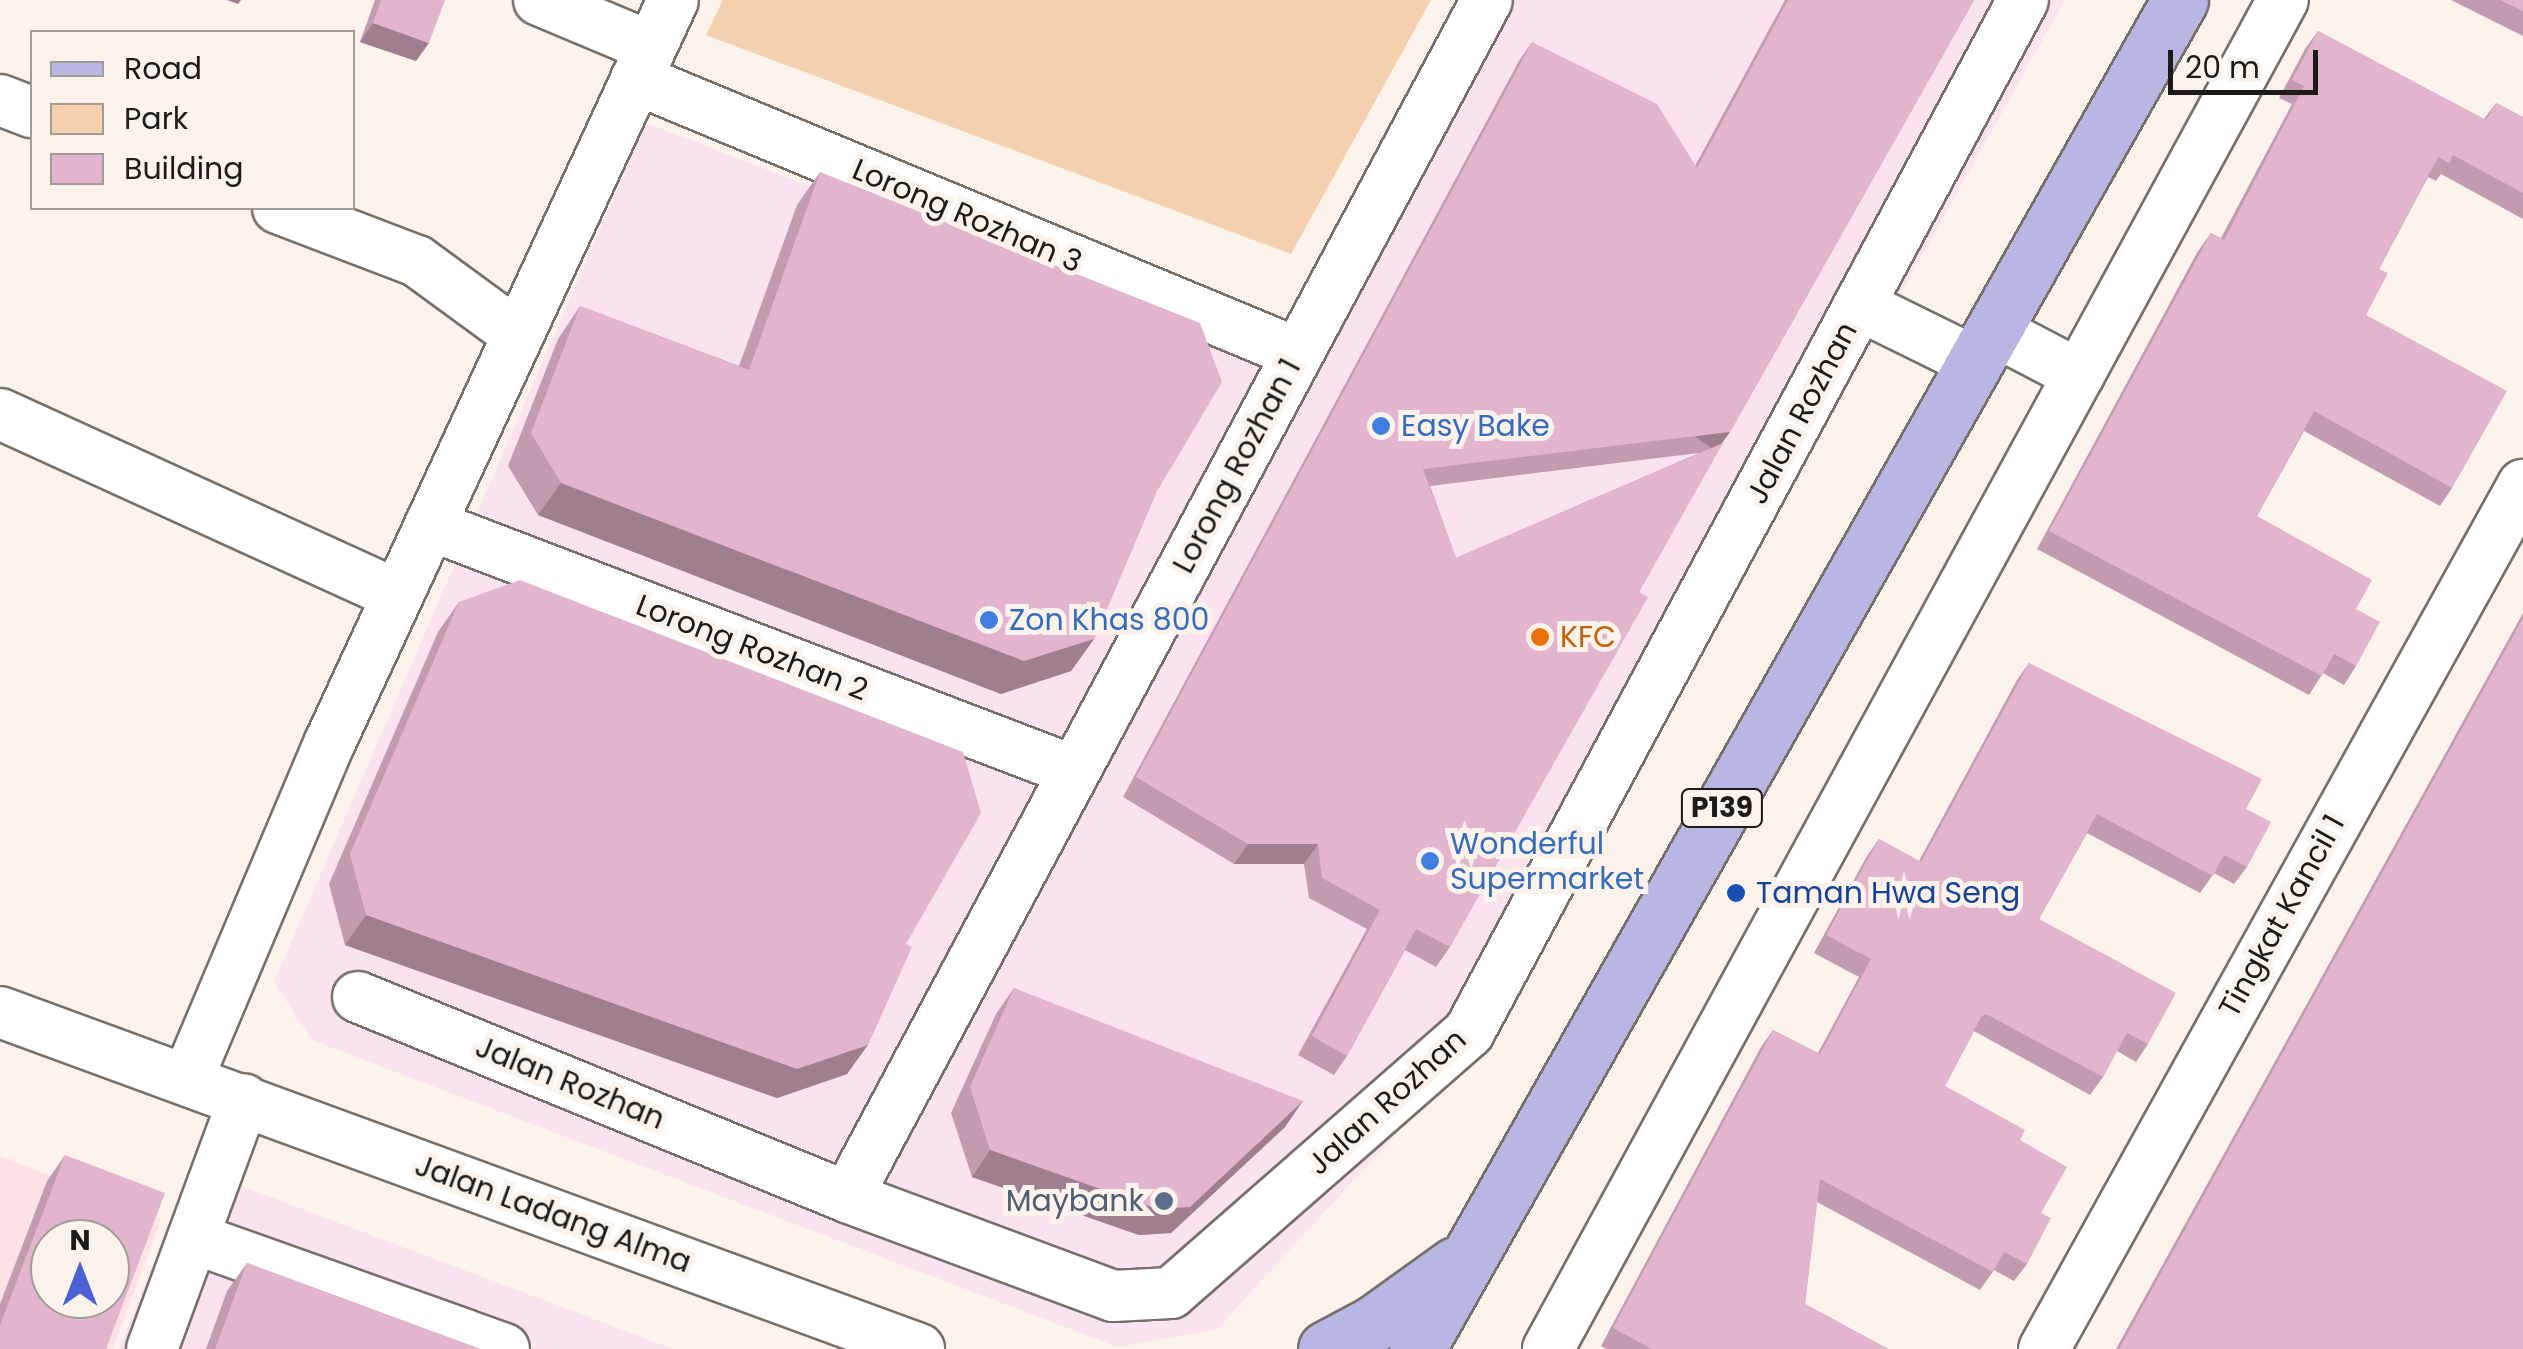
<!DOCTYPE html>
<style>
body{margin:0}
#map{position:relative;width:2523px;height:1349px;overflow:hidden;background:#faf2eb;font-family:Poppins,sans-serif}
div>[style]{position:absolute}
.commercial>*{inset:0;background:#fae2ee}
.education>*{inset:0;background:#fde2e5}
.green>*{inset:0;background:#f5d0ae}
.roads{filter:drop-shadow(2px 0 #77706a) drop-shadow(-2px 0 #77706a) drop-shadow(0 2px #77706a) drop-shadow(0 -2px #77706a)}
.minor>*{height:50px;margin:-25px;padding:0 25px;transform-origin:25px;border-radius:25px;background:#fff}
.primary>*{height:55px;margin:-27.5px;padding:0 27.5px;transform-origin:27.5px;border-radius:27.5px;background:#b8b6e3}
.wall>*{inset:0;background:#c39bb0}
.shaded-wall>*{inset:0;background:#9f7e90;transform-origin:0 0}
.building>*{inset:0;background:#e3b4cd}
.dots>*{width:28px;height:28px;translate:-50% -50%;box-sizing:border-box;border:5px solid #faf2eb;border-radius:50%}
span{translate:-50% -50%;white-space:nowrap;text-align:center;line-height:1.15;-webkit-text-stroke:10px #faf2eb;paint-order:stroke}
.shield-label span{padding:2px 8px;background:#faf2eb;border:2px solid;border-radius:8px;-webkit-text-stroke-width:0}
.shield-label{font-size:28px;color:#1d1a18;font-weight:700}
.street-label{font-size:30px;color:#1d1a18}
.shop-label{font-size:30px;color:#366cbe}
.left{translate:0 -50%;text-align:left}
.food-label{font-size:30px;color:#c56008}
.transit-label{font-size:30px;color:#164399}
.service-label{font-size:30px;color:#4e5e75}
.right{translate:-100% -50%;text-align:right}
.legend{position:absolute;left:30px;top:30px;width:325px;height:180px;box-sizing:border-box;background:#faf2eb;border:2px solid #a29c97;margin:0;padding:12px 18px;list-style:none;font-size:30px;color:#1d1a18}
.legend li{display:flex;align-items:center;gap:20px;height:50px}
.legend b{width:50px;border:2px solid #a29c97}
.north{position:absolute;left:30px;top:1219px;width:100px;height:100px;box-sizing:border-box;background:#faf2eb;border:2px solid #a29c97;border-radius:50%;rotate:0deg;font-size:28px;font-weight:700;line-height:40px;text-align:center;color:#1d1a18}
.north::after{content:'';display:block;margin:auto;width:35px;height:45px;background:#4b60d5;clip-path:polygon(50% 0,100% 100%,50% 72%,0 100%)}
.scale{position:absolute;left:2168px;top:50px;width:150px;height:45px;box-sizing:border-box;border:5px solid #1d1a18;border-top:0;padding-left:12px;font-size:30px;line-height:35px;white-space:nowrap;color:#1d1a18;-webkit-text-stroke:8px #faf2eb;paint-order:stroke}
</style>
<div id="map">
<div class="commercial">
<i style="clip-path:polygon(1515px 0,2065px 0,1482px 1041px,1216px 1330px,1118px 1347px,312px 1040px,274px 982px,646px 123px,1313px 380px)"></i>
<i style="clip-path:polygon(191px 1167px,673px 1349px,119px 1349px)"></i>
</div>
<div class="education">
<i style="clip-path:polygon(evenodd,0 1156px,161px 1219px,113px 1349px,0 1349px,0 1156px,50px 1239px,110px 1239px,110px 1299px,50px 1299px,50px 1239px)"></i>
</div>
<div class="green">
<i style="clip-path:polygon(723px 0,1431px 0,1291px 254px,706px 35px)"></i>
</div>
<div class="roads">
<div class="minor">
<i style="left:539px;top:0;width:121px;rotate:22.8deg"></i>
<i style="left:636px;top:79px;width:716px;rotate:22.52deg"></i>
<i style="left:0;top:100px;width:34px;rotate:21deg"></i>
<i style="left:278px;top:208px;width:149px;rotate:20.9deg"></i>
<i style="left:417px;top:261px;width:125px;rotate:36.2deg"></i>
<i style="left:1859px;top:305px;width:129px;rotate:26.2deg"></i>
<i style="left:1993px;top:330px;width:97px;rotate:27.6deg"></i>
<i style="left:0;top:414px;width:437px;rotate:24.5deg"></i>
<i style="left:430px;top:525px;width:689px;rotate:20.91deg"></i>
<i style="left:358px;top:997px;width:528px;rotate:22.24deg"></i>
<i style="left:847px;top:1197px;width:284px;rotate:20.4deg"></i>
<i style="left:1113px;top:1296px;width:58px;rotate:-3deg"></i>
<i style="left:1171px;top:1293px;width:396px;rotate:-41.2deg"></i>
<i style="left:1469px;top:1032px;width:1171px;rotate:-61.77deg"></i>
<i style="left:0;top:1012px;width:979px;rotate:20.14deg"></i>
<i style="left:187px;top:1080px;width:367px;rotate:-67.1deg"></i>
<i style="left:330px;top:742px;width:817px;rotate:-65.19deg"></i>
<i style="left:847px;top:1197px;width:1357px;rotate:-61.87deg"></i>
<i style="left:193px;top:1238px;width:330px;rotate:19.6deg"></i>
<i style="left:152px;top:1349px;width:266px;rotate:-69.8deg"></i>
<i style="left:1548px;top:1349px;width:1536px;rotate:-61.42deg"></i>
<i style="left:2044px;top:1349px;width:988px;rotate:-61deg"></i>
</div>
<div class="primary">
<i style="left:1326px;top:1349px;width:53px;rotate:-28deg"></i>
<i style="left:1373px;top:1324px;width:101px;rotate:-35.7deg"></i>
<i style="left:1417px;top:1349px;width:1550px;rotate:-60.51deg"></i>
</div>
</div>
<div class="wall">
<i style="clip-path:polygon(375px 0,445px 0,416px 61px,360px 42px)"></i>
<i style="clip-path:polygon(evenodd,1785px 0,1974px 0,1730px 432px,1721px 444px,1639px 592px,1450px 947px,1436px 967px,1405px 950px,1347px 1056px,1334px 1075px,1298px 1055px,1367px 929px,1309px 898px,1304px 864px,1234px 864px,1123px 797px,1519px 61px,1532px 42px,1695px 166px,1785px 0,1699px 453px,1456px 558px,1430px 486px,1699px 453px)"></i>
<i style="clip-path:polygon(2451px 0,2523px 0,2523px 36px)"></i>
<i style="clip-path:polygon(2318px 31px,2484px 119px,2496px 103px,2523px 117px,2523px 219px,2441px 174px,2436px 181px,2428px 177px,2379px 269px,2366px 315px,2452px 488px,2440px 506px,2304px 431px,2257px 516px,2356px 609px,2356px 666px,2344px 685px,2323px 673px,2309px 695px,2037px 549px,2198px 251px,2211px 233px,2221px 238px,2292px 104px,2279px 98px,2305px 49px)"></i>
<i style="clip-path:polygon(820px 172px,1156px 493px,1094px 639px,1071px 671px,1001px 694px,538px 515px,508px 466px,558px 339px,580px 306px,739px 366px,797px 205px)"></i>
<i style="clip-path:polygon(459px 602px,906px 944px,847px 1074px,777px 1098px,345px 945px,329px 884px,438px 632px)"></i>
<i style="clip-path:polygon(2523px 613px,2523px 1349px,2116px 1349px)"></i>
<i style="clip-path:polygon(2029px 663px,2246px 809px,2247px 867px,2234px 884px,2214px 873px,2200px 893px,2087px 833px,2039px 919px,2148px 1044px,2136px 1062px,2117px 1051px,2103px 1077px,2090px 1095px,1974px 1031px,1945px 1086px,2020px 1140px,2041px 1213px,2027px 1264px,2014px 1281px,1994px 1270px,1980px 1290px,1817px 1202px,1805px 1304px,1888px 1349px,1607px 1349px,1601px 1346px,1761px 1047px,1773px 1030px,1818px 1053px,1859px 977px,1814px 953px,1867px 856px,1879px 839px,1919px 861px,2017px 680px)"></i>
<i style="clip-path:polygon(1014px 988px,1285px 1127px,1171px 1233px,1139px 1235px,972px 1177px,951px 1113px,996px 1014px)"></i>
<i style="clip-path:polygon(65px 1155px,0 1349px,0 1304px,47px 1181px)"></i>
<i style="clip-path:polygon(247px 1263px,480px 1349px,206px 1349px,227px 1291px)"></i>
</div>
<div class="shaded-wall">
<i style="clip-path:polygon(227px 0,241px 0,238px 4px)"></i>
<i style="clip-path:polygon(373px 23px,429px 43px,416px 61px,360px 42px)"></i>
<i style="left:1730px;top:432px;width:24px;height:309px;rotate:126deg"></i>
<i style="clip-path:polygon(561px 483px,1094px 639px,1071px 671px,1001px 694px,538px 515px)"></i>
<i style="clip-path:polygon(1248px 844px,1318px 844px,1304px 864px,1234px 864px)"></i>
<i style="clip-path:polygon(366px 915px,868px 1045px,847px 1074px,777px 1098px,345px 945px)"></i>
<i style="clip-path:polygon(1303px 1101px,1285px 1127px,1171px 1233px,1139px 1235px,972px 1177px,990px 1150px)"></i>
</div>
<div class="building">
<i style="clip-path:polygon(381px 0,445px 0,429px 43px,373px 23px)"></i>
<i style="clip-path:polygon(1788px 0,1974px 0,1730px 432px,1423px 469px,1456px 558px,1723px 443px,1639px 592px,1648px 597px,1450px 947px,1416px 929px,1347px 1056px,1312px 1036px,1380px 910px,1322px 878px,1318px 844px,1248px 844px,1136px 777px,1532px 42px,1657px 104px,1697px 168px)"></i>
<i style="clip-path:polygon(2500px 0,2523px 0,2523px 11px)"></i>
<i style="clip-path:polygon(2318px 31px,2486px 120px,2496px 103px,2523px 117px,2523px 193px,2453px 155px,2449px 163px,2438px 157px,2379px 269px,2388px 273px,2366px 315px,2507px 391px,2452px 488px,2314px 411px,2257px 516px,2372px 580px,2356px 609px,2380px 622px,2356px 666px,2334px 654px,2322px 676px,2049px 531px,2211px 233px,2224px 240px,2304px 86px,2292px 80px)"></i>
<i style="clip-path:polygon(820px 172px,1200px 323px,1222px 382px,1156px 493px,1094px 639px,1024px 661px,561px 483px,531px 433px,580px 306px,749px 370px)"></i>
<i style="clip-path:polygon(520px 580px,963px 752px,981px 813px,906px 944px,912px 947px,868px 1045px,797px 1069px,366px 915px,350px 854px,459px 602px)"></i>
<i style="clip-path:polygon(2523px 618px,2523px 1349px,2119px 1349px)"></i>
<i style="clip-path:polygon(2029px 663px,2262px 779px,2246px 809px,2271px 822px,2247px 867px,2224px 855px,2213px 876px,2097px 814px,2039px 919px,2176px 993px,2148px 1044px,2127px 1033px,2103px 1077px,1986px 1014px,1981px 1017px,1945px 1086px,2025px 1130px,2020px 1140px,2067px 1167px,2041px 1213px,2051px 1218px,2027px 1264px,2004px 1252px,1993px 1272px,1820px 1179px,1805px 1304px,1888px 1349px,1652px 1349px,1613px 1328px,1773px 1030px,1820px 1054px,1871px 959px,1826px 935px,1879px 839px,1921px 862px)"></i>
<i style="clip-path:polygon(1014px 988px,1303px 1101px,1190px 1207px,1157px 1209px,990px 1150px,970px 1087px)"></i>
<i style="clip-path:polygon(evenodd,65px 1155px,165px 1193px,106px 1349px,0 1349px,0 1325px,65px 1155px,50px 1239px,110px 1239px,110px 1299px,50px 1299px,50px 1239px)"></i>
<i style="clip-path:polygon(247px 1263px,480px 1349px,215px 1349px)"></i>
</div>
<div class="dots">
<i style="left:1381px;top:426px;background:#3f7fe0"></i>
<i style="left:989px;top:620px;background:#3f7fe0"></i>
<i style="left:1540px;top:637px;background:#e8710a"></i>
<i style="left:1430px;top:861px;background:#3f7fe0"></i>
<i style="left:1736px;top:893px;background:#1a4fb4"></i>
<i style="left:1164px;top:1201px;background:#5c6f8a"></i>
</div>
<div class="shield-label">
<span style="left:1722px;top:808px">P139</span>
</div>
<div class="street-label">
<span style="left:967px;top:216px;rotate:23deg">Lorong Rozhan 3</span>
<span style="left:1802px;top:413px;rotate:-62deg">Jalan Rozhan</span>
<span style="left:1237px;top:466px;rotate:-62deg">Lorong Rozhan 1</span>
<span style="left:752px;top:648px;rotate:21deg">Lorong Rozhan 2</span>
<span style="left:2282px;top:916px;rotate:-61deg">Tingkat Kancil 1</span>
<span style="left:570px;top:1083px;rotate:22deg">Jalan Rozhan</span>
<span style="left:1387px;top:1102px;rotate:-42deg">Jalan Rozhan</span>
<span style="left:553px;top:1214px;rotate:20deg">Jalan Ladang Alma</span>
</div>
<div class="shop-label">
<span class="left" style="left:1401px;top:426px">Easy Bake</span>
<span class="left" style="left:1009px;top:620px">Zon Khas 800</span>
<span class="left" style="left:1450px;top:861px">Wonderful<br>Supermarket</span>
</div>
<div class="food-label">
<span class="left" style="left:1560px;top:637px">KFC</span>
</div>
<div class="transit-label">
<span class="left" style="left:1756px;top:893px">Taman Hwa Seng</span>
</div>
<div class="service-label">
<span class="right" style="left:1144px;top:1201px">Maybank</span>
</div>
<ul class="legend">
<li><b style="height:12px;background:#b8b6e3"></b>Road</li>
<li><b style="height:28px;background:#f5d0ae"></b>Park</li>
<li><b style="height:28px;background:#e3b4cd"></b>Building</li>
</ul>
<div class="north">N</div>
<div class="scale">20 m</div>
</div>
